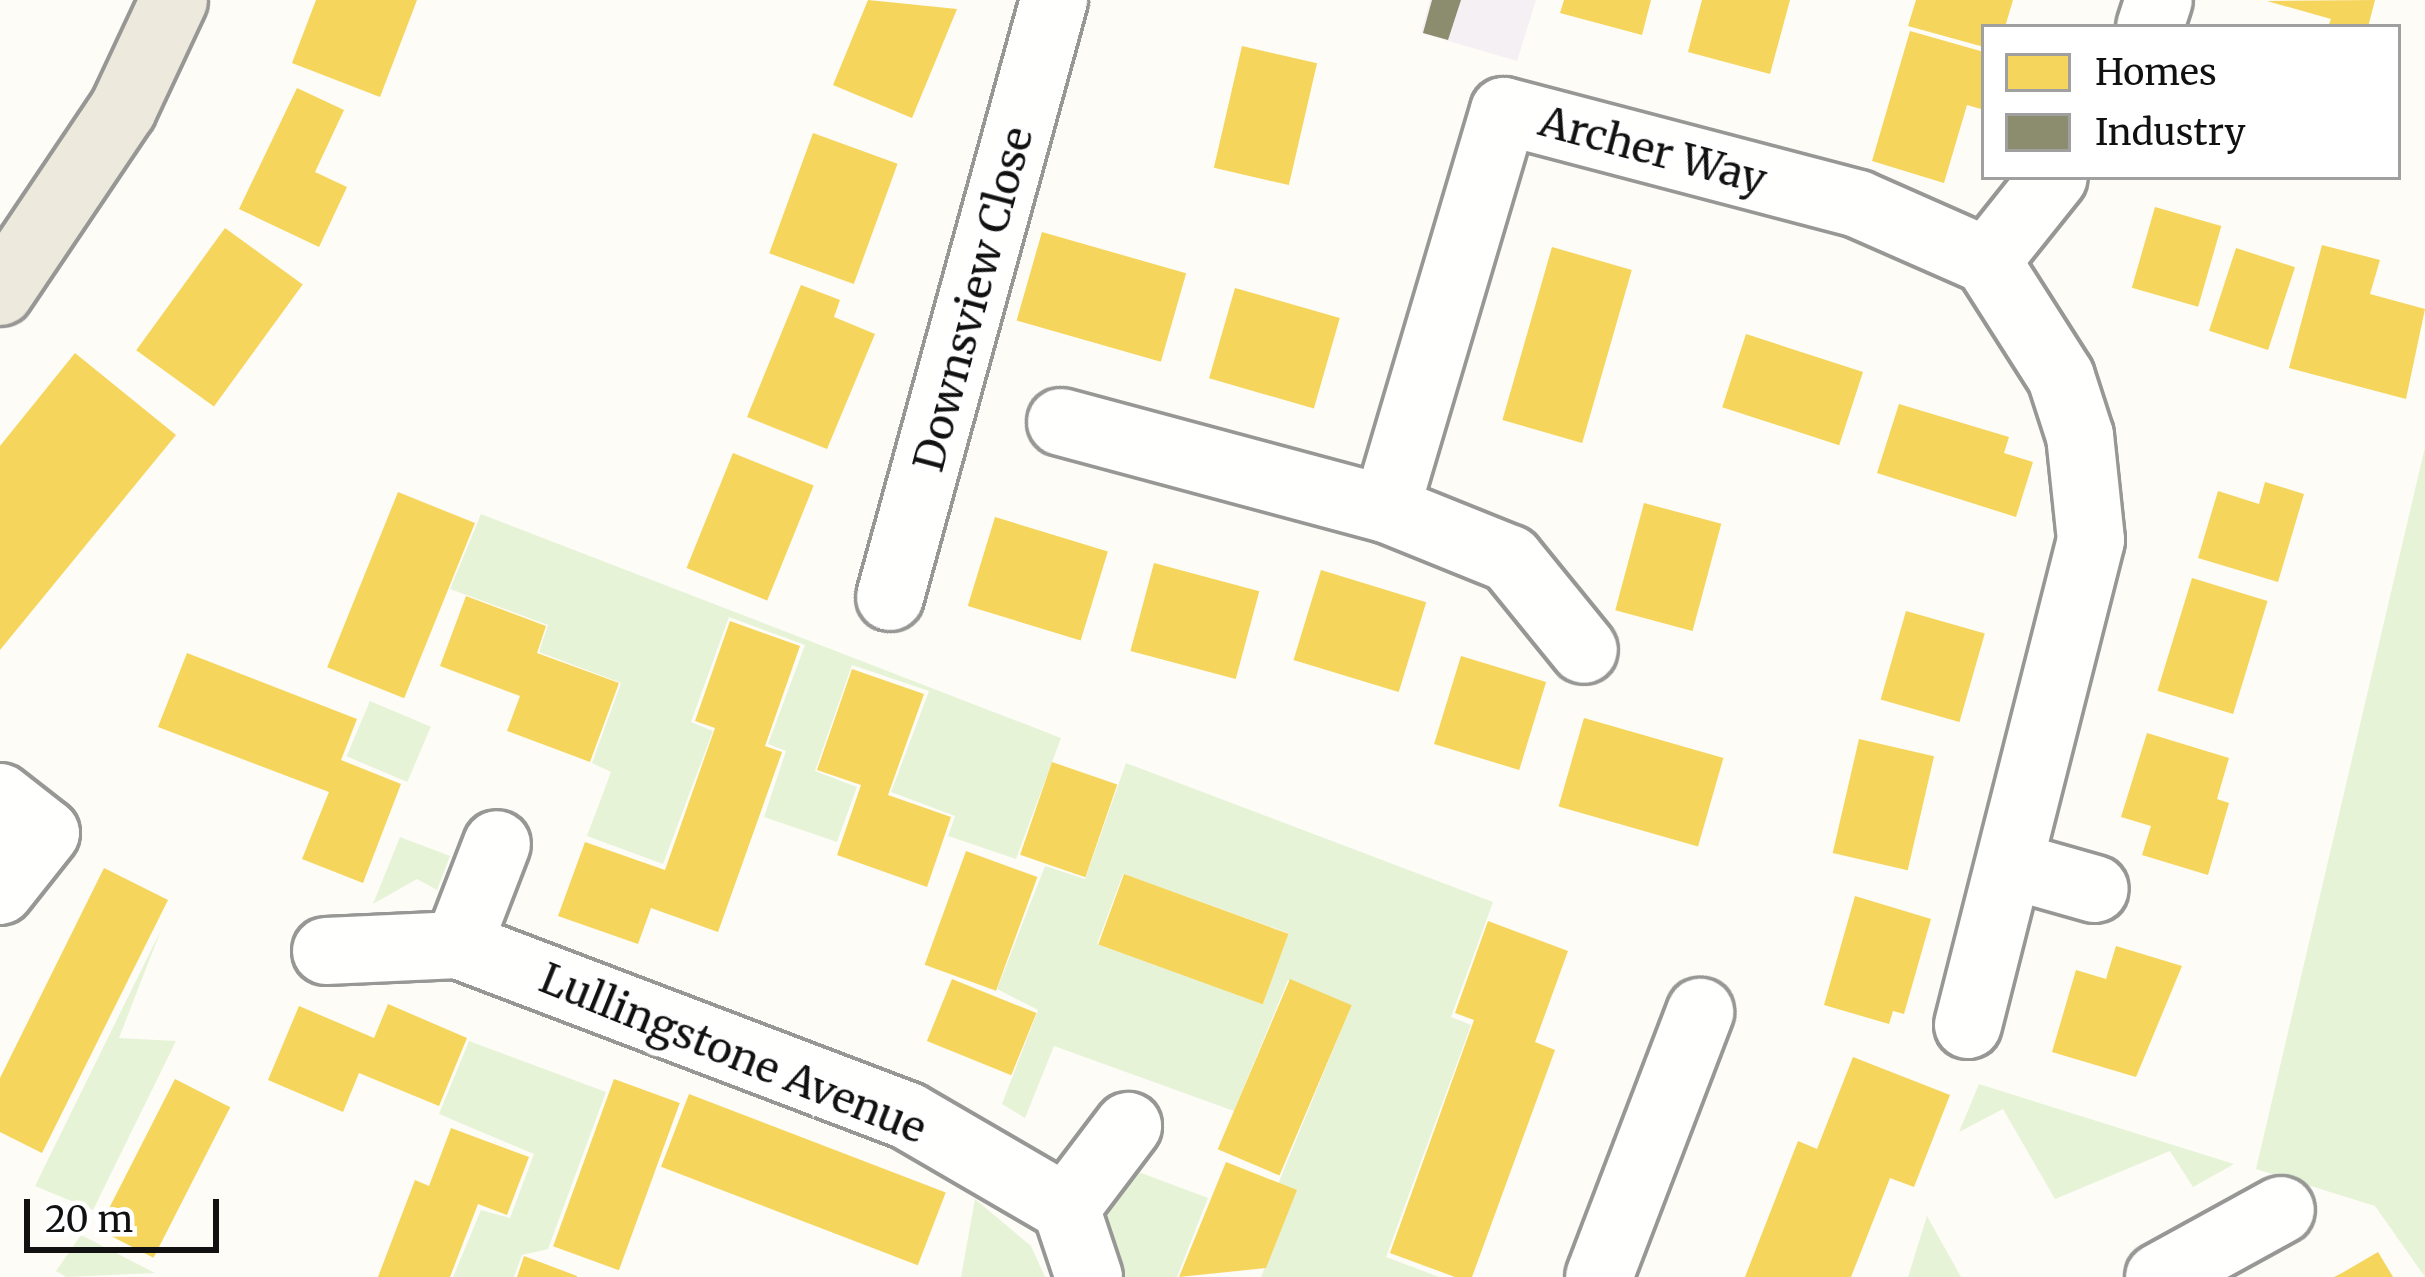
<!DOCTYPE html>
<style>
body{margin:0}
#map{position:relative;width:2425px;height:1277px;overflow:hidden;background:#fdfcf7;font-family:Merriweather,serif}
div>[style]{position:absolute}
.industrial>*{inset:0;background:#f5f0f3}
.green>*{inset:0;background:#e7f3d7;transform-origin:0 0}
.homes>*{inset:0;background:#f6d55c;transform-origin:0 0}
.industry>*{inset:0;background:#8c8c6e}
.roads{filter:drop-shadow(3px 0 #979795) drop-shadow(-3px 0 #979795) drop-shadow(0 3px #979795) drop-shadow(0 -3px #979795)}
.minor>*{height:66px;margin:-33px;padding:0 33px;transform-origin:33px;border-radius:33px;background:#fffffe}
.major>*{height:66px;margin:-33px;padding:0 33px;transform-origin:33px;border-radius:33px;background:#ede9dc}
span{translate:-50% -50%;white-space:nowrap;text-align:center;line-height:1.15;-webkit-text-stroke:12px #fff;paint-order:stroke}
.street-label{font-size:42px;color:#111}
.legend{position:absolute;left:1981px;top:24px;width:420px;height:156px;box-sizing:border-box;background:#fff;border:3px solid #a0a0a0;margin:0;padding:15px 21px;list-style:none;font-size:36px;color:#111}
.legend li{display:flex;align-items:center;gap:24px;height:60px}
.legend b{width:60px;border:3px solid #a0a0a0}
.scale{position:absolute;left:24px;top:1199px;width:195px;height:54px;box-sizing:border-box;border:6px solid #111;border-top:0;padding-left:15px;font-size:36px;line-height:42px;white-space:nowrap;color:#111;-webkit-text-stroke:9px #fff;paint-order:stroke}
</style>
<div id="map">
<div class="industrial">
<i style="clip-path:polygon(1430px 0,1536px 0,1517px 61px,1421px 33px)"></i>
</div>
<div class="green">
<i style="clip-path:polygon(2425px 447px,2425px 1277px,2375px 1206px,2256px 1169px)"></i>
<i style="clip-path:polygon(481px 514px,1061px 738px,1016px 859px,948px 836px,955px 816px,891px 792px,929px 691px,852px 665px,815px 771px,857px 787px,837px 842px,764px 817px,786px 751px,768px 744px,805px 645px,729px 617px,691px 722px,713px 731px,663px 864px,587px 836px,611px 772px,592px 763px,621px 683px,539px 652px,548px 625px,450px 589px)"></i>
<i style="left:370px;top:701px;width:66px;height:60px;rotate:23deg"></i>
<i style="clip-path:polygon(evenodd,1126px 763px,1493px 902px,1451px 1017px,1471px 1025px,1386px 1257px,1439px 1277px,1261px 1277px,1296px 1191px,1278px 1184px,1351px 1006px,1288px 980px,1234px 1111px,1054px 1046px,1025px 1118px,1002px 1104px,1038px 1010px,997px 989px,1045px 866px,1085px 879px,1126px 763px,1123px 874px,1288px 933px,1263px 1004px,1097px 944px,1123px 874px)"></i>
<i style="clip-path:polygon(400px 837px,450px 856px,437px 890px,417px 879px,373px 904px)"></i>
<i style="clip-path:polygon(161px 930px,119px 1038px,176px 1041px,93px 1210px,35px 1186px)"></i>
<i style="clip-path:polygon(469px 1041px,606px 1092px,548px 1249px,522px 1255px,514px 1277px,453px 1277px,481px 1210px,510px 1218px,534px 1154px,439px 1114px)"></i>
<i style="clip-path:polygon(1979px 1084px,2234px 1164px,2193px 1187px,2170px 1151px,2055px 1199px,2003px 1109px,1959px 1132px)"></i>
<i style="clip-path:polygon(1128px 1168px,1208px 1198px,1177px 1277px,1124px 1277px,1105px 1221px)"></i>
<i style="clip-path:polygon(975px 1199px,1031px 1246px,1045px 1277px,961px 1277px)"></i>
<i style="clip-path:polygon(1927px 1216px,1961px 1277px,1908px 1277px)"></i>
<i style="clip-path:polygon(81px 1235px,155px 1273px,66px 1277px,56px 1271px)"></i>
</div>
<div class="homes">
<i style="clip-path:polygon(316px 0,417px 0,380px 97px,292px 63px)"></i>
<i style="clip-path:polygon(868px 0,957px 9px,912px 118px,833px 85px)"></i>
<i style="clip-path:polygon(1564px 0,1651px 0,1642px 35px,1560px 13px)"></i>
<i style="clip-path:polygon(1702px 0,1790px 0,1770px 74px,1688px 52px)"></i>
<i style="clip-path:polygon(1916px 0,2013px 0,2005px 27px,1984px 27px,1984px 47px,1908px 26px)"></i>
<i style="clip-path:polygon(2375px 0,2368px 27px,2328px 27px,2331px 19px,2267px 1px)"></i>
<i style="clip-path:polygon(1910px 31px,1984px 52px,1981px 109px,1967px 105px,1944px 183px,1872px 161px)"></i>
<i style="left:1242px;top:46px;width:77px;height:125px;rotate:13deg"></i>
<i style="clip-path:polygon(297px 88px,344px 110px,315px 172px,347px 187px,319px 247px,239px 209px)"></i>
<i style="left:813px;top:133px;width:90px;height:128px;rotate:20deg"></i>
<i style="left:2155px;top:207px;width:69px;height:84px;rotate:16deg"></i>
<i style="left:225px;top:228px;width:96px;height:151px;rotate:36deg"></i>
<i style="left:1042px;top:232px;width:150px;height:92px;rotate:16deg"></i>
<i style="clip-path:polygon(2322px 245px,2380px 260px,2370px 294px,2425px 309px,2406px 399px,2289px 368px)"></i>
<i style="left:1552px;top:247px;width:83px;height:180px;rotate:16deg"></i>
<i style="left:2236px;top:248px;width:62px;height:87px;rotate:18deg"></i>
<i style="clip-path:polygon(801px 285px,840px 300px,834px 317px,875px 334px,827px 449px,747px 417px)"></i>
<i style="left:1235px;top:288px;width:109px;height:94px;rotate:16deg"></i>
<i style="left:1746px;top:334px;width:123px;height:77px;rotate:18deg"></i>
<i style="clip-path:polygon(75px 353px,176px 435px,0 650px,0 446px)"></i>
<i style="clip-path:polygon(1899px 404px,2009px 437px,2004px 453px,2033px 462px,2016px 517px,1877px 473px)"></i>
<i style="left:733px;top:453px;width:87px;height:124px;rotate:22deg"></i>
<i style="clip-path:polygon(2265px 482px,2304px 494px,2278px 582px,2198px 558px,2218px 491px,2259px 504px)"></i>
<i style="left:398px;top:492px;width:83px;height:189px;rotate:22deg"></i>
<i style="left:1644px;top:503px;width:80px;height:111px;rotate:15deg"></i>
<i style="left:995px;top:517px;width:118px;height:93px;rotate:17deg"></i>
<i style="left:1154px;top:563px;width:109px;height:91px;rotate:15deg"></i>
<i style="left:1321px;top:570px;width:110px;height:94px;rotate:17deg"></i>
<i style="left:2192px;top:578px;width:79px;height:118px;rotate:17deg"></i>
<i style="clip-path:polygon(466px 596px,546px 626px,537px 653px,619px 683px,590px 762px,507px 731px,520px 696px,440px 666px)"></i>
<i style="left:1906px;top:611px;width:82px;height:92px;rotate:16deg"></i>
<i style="clip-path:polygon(730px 621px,800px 646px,765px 746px,782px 752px,718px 932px,651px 908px,638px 944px,558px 916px,585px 842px,665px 870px,715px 728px,695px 721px)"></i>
<i style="clip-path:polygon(187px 653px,357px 719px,341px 760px,401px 784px,363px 883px,302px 859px,329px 792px,158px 727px)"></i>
<i style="left:1461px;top:656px;width:89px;height:92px;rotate:17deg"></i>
<i style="clip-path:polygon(852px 669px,924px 694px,888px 795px,951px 817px,927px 887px,837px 855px,861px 785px,817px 770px)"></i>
<i style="left:1584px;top:718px;width:145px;height:92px;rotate:16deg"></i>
<i style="clip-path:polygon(2147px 733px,2229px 758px,2217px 799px,2229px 803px,2208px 875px,2142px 855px,2151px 826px,2121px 817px)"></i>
<i style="left:1859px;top:739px;width:77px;height:117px;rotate:13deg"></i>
<i style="left:1052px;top:762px;width:69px;height:98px;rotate:19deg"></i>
<i style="left:966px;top:851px;width:76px;height:121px;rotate:20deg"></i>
<i style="clip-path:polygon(104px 868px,168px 900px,42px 1153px,0 1132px,0 1078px)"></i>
<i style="left:1124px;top:874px;width:175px;height:75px;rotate:20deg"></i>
<i style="clip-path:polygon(1855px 896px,1931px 919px,1904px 1014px,1893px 1011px,1889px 1024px,1824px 1005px)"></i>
<i style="clip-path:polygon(1488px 921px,1568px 951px,1535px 1042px,1555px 1050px,1472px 1277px,1455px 1277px,1390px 1253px,1474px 1020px,1455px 1013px)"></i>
<i style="clip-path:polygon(2116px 946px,2182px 966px,2136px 1077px,2052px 1052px,2076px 970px,2106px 979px)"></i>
<i style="left:952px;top:979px;width:91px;height:67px;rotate:22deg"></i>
<i style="left:1290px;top:979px;width:67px;height:185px;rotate:23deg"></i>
<i style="clip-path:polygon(388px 1004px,467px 1038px,439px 1106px,359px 1073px,343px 1112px,268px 1080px,299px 1006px,374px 1038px)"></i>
<i style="clip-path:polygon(1853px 1057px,1950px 1095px,1914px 1187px,1890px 1178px,1851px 1277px,1745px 1277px,1798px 1141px,1817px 1149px)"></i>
<i style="left:175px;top:1079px;width:62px;height:169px;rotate:27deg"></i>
<i style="left:614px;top:1079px;width:70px;height:178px;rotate:20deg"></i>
<i style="left:689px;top:1094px;width:275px;height:78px;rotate:21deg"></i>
<i style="clip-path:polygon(451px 1128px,529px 1157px,507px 1215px,478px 1204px,450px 1277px,378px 1277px,415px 1180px,429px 1186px)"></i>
<i style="clip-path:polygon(1226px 1162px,1297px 1190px,1266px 1268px,1179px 1277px)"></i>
<i style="clip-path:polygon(2378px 1252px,2393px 1277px,2334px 1277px,2342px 1273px)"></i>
<i style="clip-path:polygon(524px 1256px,577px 1276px,577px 1277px,517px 1277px)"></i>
</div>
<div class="industry">
<i style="clip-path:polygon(1432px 0,1461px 0,1448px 40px,1423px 33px)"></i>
</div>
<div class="roads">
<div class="minor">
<i style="left:2150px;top:27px;width:28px;rotate:-72deg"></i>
<i style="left:1061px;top:422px;width:336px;rotate:15deg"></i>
<i style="left:1386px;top:509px;width:415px;rotate:-73.5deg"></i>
<i style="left:1504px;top:111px;width:366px;rotate:14.7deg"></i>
<i style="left:1858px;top:204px;width:141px;rotate:23.8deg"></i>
<i style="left:1987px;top:261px;width:107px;rotate:-51.4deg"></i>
<i style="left:1386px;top:509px;width:134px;rotate:22deg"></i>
<i style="left:1510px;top:559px;width:117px;rotate:50.9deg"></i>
<i style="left:890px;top:597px;width:619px;rotate:-74.64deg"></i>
<i style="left:0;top:797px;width:58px;rotate:38deg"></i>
<i style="left:46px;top:833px;width:74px;rotate:128.4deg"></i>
<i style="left:2010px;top:865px;width:88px;rotate:15.8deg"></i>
<i style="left:458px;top:945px;width:108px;rotate:-68.9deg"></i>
<i style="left:326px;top:951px;width:132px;rotate:-2.6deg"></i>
<i style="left:458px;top:945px;width:481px;rotate:20.8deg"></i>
<i style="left:908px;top:1116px;width:183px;rotate:30.2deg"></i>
<i style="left:1066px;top:1208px;width:73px;rotate:71.6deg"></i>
<i style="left:1968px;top:1025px;width:500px;rotate:-75.77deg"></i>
<i style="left:2091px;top:540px;width:105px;rotate:-96deg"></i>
<i style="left:2080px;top:436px;width:62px;rotate:-107.9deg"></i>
<i style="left:2061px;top:377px;width:138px;rotate:-122.5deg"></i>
<i style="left:1066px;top:1208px;width:103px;rotate:-52.9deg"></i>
<i style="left:1599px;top:1277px;width:284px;rotate:-69.1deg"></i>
<i style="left:2159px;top:1277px;width:139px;rotate:-28.8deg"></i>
</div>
<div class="major">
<i style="left:0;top:292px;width:220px;rotate:-56.1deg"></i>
<i style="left:123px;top:109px;width:120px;rotate:-64.9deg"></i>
</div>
</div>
<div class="street-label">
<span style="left:1653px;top:150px;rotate:15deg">Archer Way</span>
<span style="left:973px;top:299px;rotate:-75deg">Downsview Close</span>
<span style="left:733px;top:1053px;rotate:22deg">Lullingstone Avenue</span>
</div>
<ul class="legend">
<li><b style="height:33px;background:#f6d55c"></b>Homes</li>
<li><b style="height:33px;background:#8c8c6e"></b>Industry</li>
</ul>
<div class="scale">20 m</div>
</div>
